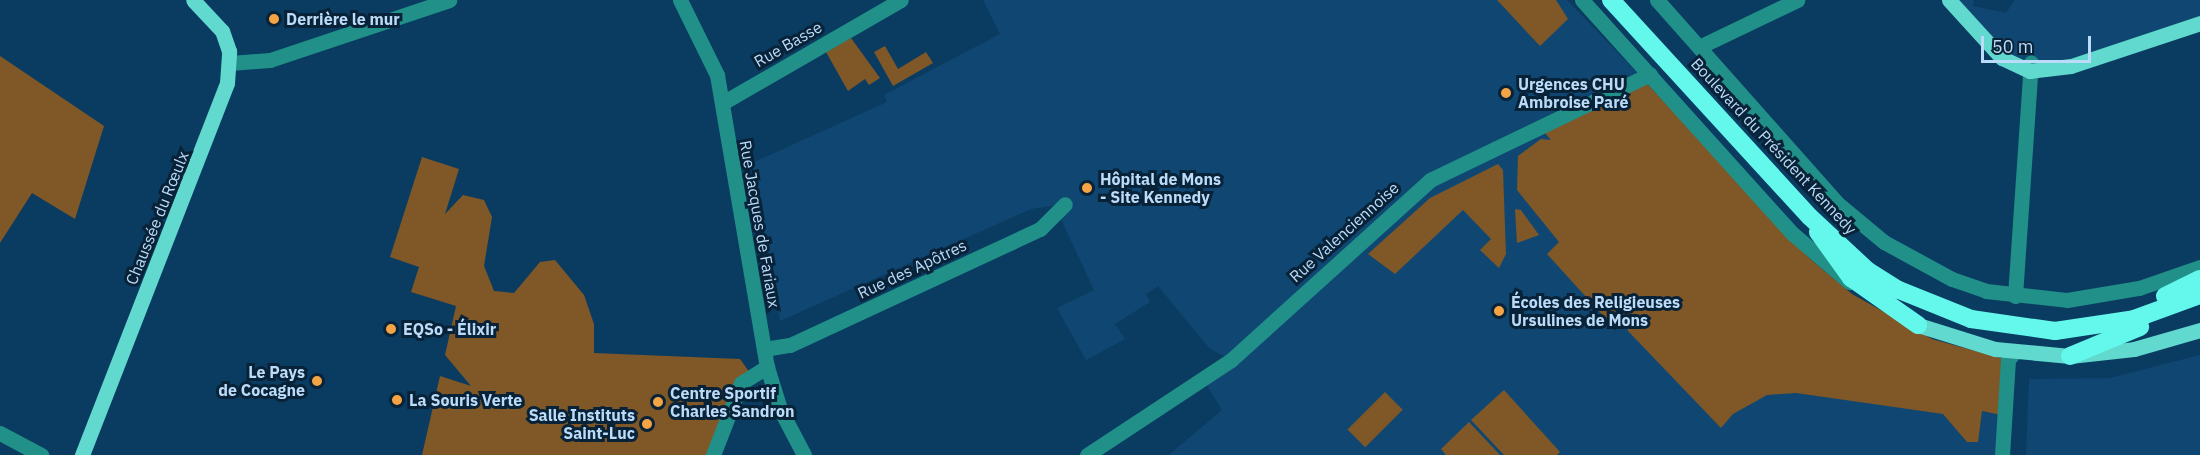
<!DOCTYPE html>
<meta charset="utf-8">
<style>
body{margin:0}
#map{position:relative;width:2200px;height:455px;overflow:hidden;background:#0a3c62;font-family:"IBM Plex Sans",sans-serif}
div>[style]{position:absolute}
.built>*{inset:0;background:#0f4772}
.green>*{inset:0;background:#805726;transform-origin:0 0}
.minor>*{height:15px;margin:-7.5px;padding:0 7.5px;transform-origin:7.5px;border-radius:7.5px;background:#209088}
.major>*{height:15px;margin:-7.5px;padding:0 7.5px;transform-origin:7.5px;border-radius:7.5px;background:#61d9ce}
.highway>*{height:18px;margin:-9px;padding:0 9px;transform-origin:9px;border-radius:9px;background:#63f8eb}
.dots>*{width:16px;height:16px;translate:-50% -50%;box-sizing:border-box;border:3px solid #082238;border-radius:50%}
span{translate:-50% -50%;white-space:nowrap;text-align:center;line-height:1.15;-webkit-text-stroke:6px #082238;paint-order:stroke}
.poi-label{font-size:16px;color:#bcdbf8;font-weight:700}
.left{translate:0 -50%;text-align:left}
.right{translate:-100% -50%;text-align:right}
.street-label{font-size:16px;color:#bcdbf8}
.scale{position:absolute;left:1981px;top:36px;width:110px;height:27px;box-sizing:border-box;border:3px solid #bcdbf8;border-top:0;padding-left:8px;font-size:18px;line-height:21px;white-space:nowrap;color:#bcdbf8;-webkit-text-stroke:4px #082238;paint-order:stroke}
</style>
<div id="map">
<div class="built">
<i style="clip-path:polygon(983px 0,1567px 0,1642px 78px,1567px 113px,1937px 402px,2005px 416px,2002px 455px,1169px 455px,1222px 410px,1204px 381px,1231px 360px,1210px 349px,1158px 286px,1146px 294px,1150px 302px,1115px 324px,1125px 339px,1086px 360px,1057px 308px,1094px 290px,1058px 213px,1064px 204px,1031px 209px,780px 321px,752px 163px,887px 102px,884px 95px,1000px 34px)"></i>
<i style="clip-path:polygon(1949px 0,1974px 0,1973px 6px,2006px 13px,2015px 0,2200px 0,2200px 23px,2103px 57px,2014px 65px)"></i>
<i style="clip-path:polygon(2200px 355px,2200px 455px,2026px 455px,2029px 379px,2110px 378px)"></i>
</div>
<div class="green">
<i style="clip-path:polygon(1497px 0,1556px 0,1568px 19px,1540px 46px)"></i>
<i style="clip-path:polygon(851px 38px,880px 78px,869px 85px,865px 79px,848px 91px,826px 52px)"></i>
<i style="clip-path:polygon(885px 46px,898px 69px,926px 52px,933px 63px,893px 86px,874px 52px)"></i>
<i style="clip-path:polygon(0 56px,104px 126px,75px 219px,32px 193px,0 243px)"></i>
<i style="clip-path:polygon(1642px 78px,1808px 257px,1852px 294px,1932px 339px,2008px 360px,2005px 416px,1982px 411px,1978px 442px,1967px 442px,1943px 414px,1796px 393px,1767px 395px,1733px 414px,1721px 428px,1628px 331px,1627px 318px,1615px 314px,1607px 320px,1547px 254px,1559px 242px,1517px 190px,1518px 156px,1541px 139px,1551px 140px,1538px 125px)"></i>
<i style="clip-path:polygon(422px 157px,459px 169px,445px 214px,463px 195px,484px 200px,492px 217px,484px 266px,494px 291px,514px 293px,540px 262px,555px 260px,584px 295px,594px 324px,594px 353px,740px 359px,750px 373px,719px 455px,422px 455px,440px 376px,471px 386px,445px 355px,456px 306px,411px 292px,419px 267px,390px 257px)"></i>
<i style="clip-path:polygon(1498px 164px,1503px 170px,1506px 254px,1499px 268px,1480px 250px,1491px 239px,1463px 210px,1395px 274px,1368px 254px,1430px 198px)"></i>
<i style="clip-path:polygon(1515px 209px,1521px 210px,1539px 235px,1517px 243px)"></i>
<i style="clip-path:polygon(1504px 390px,1560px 452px,1557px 455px,1504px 455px,1471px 420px)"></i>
<i style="left:1385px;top:392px;width:25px;height:53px;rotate:45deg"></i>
<i style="clip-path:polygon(1469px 422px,1500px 455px,1446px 455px,1441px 449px)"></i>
</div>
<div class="minor">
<i style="left:680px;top:0;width:84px;rotate:63.7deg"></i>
<i style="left:717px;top:75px;width:296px;rotate:80.3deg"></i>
<i style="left:767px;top:367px;width:44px;rotate:72.8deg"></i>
<i style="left:780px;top:409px;width:52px;rotate:62.4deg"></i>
<i style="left:1582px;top:0;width:315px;rotate:48deg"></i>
<i style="left:1793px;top:234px;width:74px;rotate:40.6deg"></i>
<i style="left:1657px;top:0;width:271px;rotate:48.4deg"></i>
<i style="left:1837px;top:203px;width:61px;rotate:39.7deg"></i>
<i style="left:1884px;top:242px;width:77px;rotate:28.6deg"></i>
<i style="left:1952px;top:279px;width:36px;rotate:19deg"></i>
<i style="left:1986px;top:291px;width:81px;rotate:6.3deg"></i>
<i style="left:2067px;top:300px;width:73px;rotate:-9.5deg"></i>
<i style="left:2139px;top:288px;width:65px;rotate:-19deg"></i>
<i style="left:1699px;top:47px;width:109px;rotate:-25.6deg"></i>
<i style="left:230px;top:63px;width:40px;rotate:-4.3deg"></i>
<i style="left:270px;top:60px;width:189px;rotate:-18.5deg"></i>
<i style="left:724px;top:102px;width:204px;rotate:-30deg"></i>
<i style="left:2015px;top:296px;width:234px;rotate:-86.1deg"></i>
<i style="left:764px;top:349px;width:26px;rotate:-9deg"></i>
<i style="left:790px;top:345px;width:276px;rotate:-24.9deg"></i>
<i style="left:1040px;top:229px;width:35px;rotate:-45deg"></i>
<i style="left:0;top:433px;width:47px;rotate:28.2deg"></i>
<i style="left:713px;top:455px;width:77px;rotate:-68.7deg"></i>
<i style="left:741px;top:383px;width:31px;rotate:-32deg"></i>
<i style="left:1087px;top:455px;width:173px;rotate:-33.4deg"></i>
<i style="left:1231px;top:360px;width:268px;rotate:-42.1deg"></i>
<i style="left:1430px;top:180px;width:244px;rotate:-25.7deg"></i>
<i style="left:2002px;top:455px;width:95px;rotate:-86.4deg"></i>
<i style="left:2008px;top:360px;width:10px;rotate:-53deg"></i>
</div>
<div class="major">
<i style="left:1949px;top:0;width:79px;rotate:47.6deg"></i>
<i style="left:2002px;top:58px;width:31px;rotate:25deg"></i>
<i style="left:2030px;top:71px;width:41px;rotate:-7deg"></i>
<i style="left:2071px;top:66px;width:136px;rotate:-18.4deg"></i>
<i style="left:1918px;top:325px;width:81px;rotate:17.3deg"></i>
<i style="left:1995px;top:349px;width:75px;rotate:5.3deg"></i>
<i style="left:2070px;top:356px;width:64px;rotate:-6.2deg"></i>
<i style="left:2134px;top:349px;width:69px;rotate:-16.1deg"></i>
<i style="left:82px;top:455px;width:399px;rotate:-68.7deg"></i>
<i style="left:227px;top:83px;width:32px;rotate:-86deg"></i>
<i style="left:229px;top:51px;width:21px;rotate:-109deg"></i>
<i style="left:222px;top:31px;width:42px;rotate:-133.1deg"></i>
</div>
<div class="highway">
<i style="left:1611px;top:0;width:294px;rotate:47.5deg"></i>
<i style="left:1810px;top:217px;width:79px;rotate:43deg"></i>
<i style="left:1868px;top:271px;width:36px;rotate:32deg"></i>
<i style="left:1899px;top:290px;width:78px;rotate:21.9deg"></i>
<i style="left:1971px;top:319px;width:85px;rotate:8.1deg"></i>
<i style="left:2055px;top:331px;width:80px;rotate:-8.6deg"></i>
<i style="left:2134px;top:319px;width:70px;rotate:-20deg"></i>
<i style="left:1818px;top:232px;width:57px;rotate:54.3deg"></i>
<i style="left:1851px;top:278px;width:82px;rotate:35deg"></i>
<i style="left:2165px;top:296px;width:39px;rotate:-26deg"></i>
<i style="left:2070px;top:356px;width:76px;rotate:-22.5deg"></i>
</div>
<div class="dots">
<i style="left:274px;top:19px;background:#f4a444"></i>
<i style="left:1506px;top:93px;background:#f4a444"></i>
<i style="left:1087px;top:188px;background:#f4a444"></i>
<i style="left:1499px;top:311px;background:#f4a444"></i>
<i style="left:391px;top:329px;background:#f4a444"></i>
<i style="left:317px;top:381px;background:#f4a444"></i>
<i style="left:397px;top:400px;background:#f4a444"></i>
<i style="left:658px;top:402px;background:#f4a444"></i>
<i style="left:647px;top:424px;background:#f4a444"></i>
</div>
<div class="poi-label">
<span class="left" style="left:286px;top:19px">Derrière le mur</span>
<span class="left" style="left:1518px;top:93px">Urgences CHU<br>Ambroise Paré</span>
<span class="left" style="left:1100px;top:188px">Hôpital de Mons<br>- Site Kennedy</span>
<span class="left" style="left:1511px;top:311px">Écoles des Religieuses<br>Ursulines de Mons</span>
<span class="left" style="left:403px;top:329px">EQSo - Élixir</span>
<span class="right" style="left:305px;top:381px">Le Pays<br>de Cocagne</span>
<span class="left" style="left:670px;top:402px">Centre Sportif<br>Charles Sandron</span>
<span class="left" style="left:409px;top:400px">La Souris Verte</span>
<span class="right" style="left:635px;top:424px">Salle Instituts<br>Saint-Luc</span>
</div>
<div class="street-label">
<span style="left:788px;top:44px;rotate:-30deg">Rue Basse</span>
<span style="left:1774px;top:146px;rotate:47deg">Boulevard du Président Kennedy</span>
<span style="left:157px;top:218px;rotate:-68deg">Chaussée du Rœulx</span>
<span style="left:760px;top:224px;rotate:80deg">Rue Jacques de Fariaux</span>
<span style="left:1344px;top:232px;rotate:-42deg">Rue Valenciennoise</span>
<span style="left:912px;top:269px;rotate:-25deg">Rue des Apôtres</span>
</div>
<div class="scale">50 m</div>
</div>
